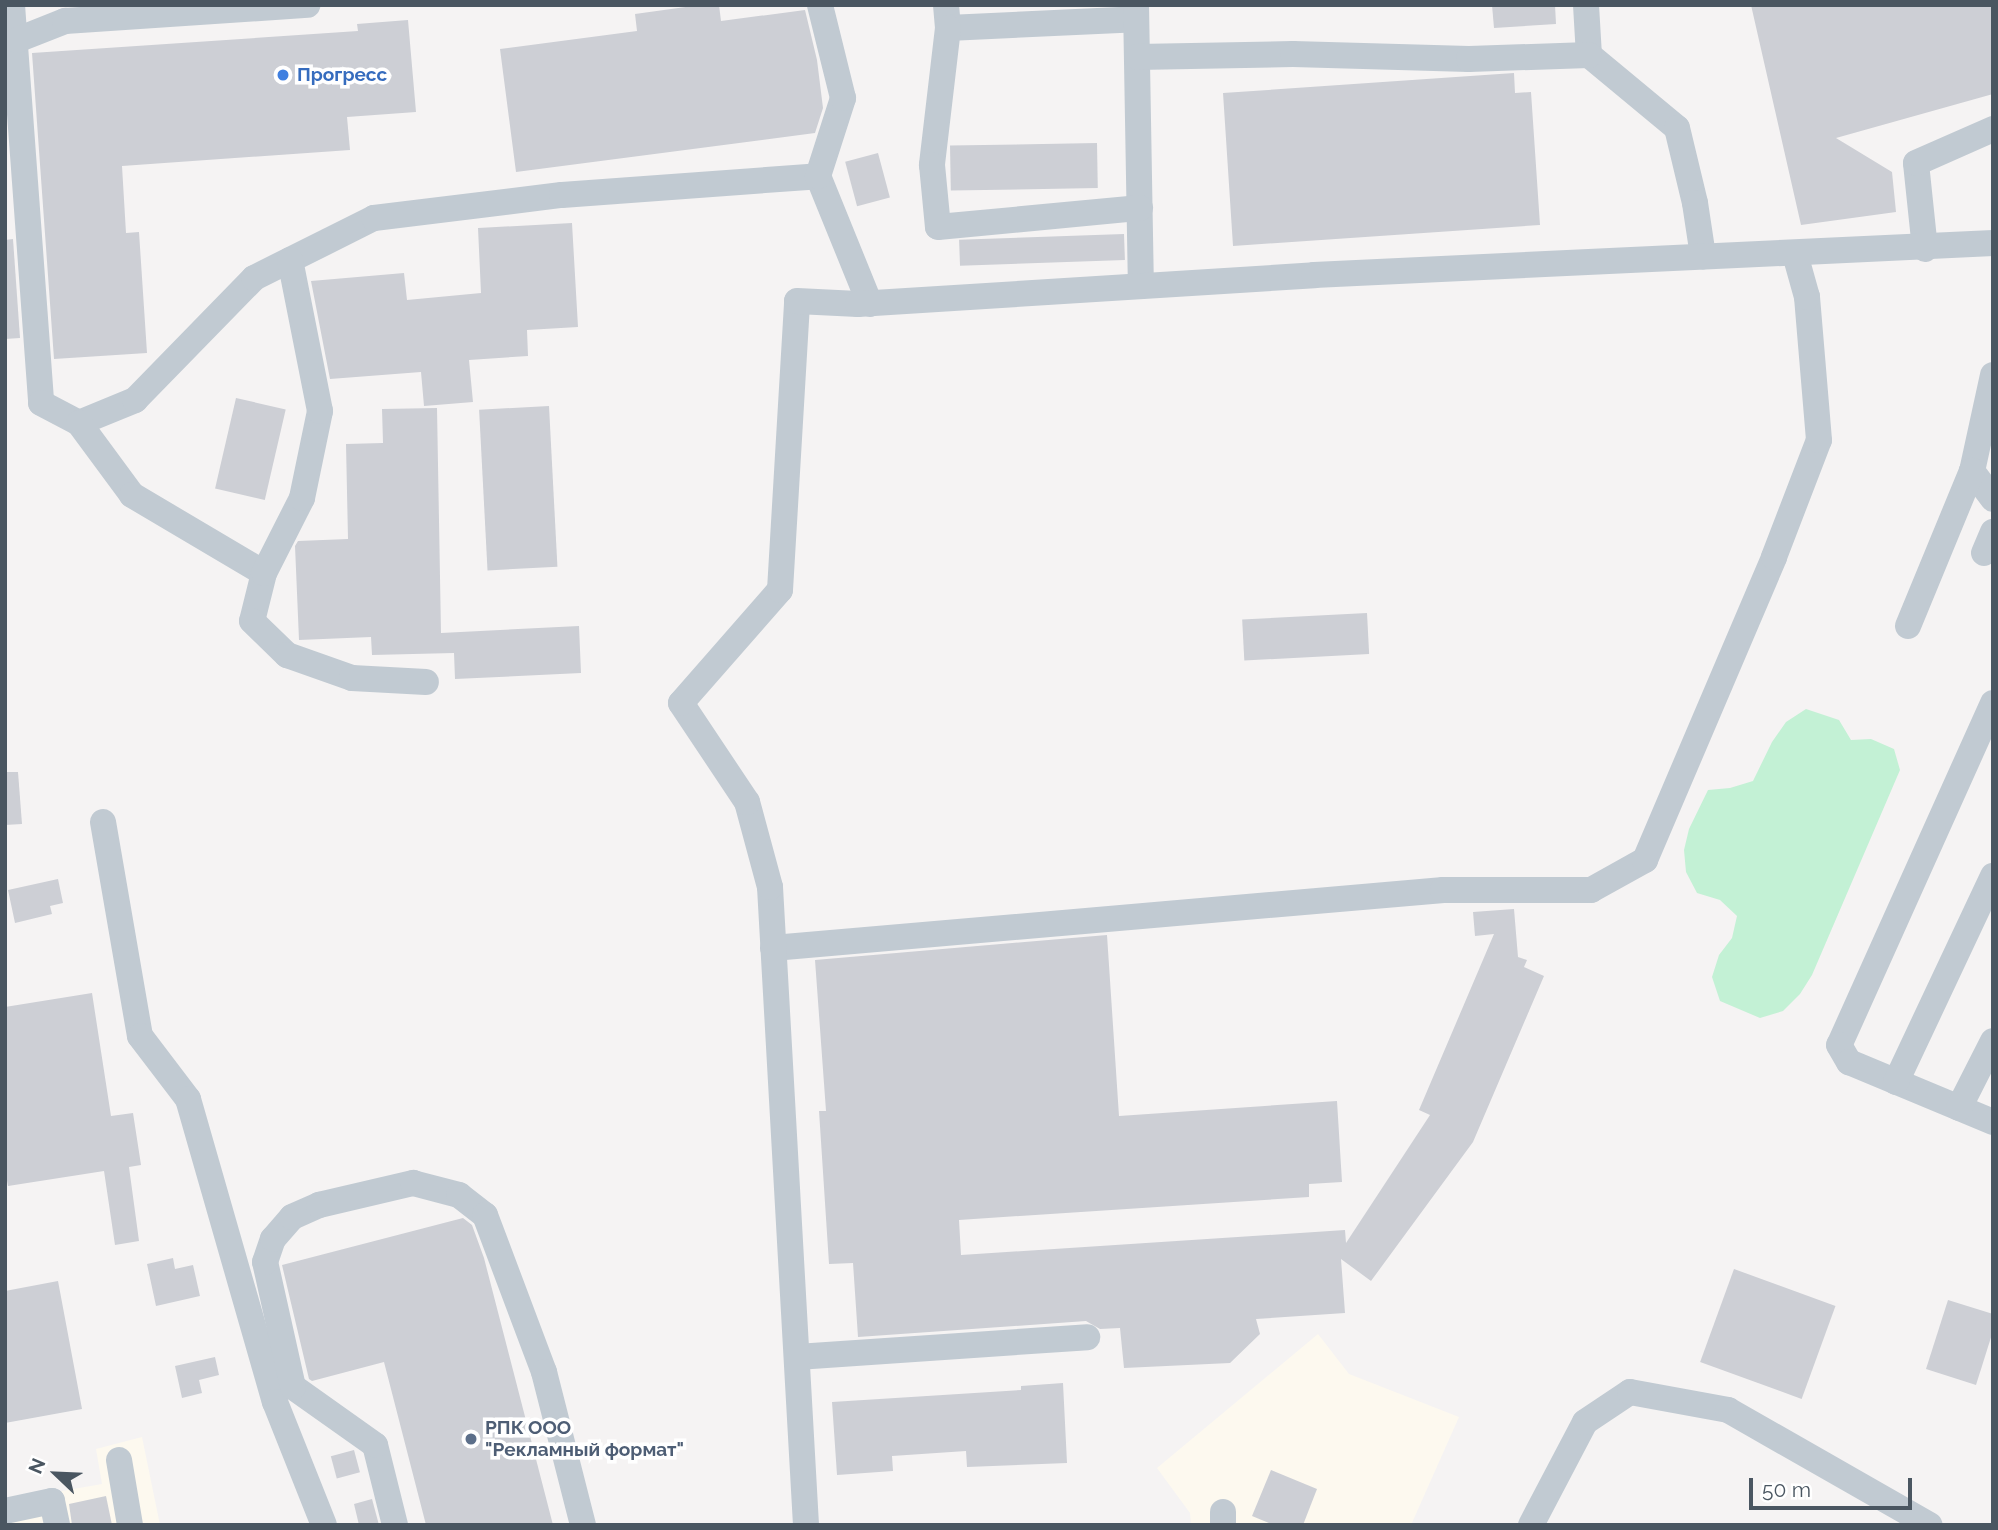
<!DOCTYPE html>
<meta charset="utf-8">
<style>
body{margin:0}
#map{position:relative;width:1998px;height:1530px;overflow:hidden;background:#f5f3f3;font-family:Raleway,sans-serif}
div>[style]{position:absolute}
.commercial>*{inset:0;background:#fdf9ef}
.green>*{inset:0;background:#c3f1d5}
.building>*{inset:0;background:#cdcfd5;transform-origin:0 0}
.minor>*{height:26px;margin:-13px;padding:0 13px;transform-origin:13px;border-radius:13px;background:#c1cad2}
.dots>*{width:19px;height:19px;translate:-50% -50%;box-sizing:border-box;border:4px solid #fff;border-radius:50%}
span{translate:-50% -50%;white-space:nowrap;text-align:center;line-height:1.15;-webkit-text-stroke:7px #fff;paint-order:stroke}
.shop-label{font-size:19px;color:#366cbe;font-weight:700}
.left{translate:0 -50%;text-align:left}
.service-label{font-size:19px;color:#4e5e75;font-weight:700}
.frame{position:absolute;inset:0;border:7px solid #4a5661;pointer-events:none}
.north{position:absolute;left:21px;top:1439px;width:70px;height:70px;-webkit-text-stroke:5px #fff;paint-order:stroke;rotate:293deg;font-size:19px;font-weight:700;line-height:28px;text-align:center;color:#4a5661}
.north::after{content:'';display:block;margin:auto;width:24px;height:32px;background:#4a5661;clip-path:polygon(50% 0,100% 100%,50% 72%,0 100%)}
.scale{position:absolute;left:1749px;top:1478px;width:163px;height:32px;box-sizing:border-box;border:4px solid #4a5661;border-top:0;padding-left:9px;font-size:21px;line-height:24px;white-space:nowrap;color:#4a5661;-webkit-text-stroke:5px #fff;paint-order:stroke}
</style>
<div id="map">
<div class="commercial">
<i style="clip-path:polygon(1318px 1334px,1349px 1374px,1459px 1417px,1411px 1525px,1191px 1525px,1190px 1513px,1157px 1468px)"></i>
<i style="clip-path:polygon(142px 1437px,160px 1525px,5px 1525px,5px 1501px,102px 1484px,96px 1449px)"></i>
</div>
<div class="green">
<i style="clip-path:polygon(1806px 709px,1839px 720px,1851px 740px,1871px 739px,1894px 749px,1900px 770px,1812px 975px,1800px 994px,1783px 1011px,1760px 1018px,1720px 1001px,1712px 977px,1719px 955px,1732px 938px,1737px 916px,1720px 900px,1697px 893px,1686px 872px,1684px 850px,1689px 829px,1708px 790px,1730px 788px,1753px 781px,1772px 742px,1786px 722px)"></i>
</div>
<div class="building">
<i style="clip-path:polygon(700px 5px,719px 5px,721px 21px,805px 10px,817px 60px,823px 108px,815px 133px,516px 172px,500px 49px,637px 31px,635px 14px)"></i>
<i style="clip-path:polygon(1492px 5px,1555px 5px,1556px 24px,1494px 28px)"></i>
<i style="clip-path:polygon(1751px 5px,1993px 5px,1993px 94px,1836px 138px,1892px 172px,1896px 212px,1801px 225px)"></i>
<i style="clip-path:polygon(408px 20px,416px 112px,347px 117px,350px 150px,122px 166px,126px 233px,139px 232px,147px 353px,54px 359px,32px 53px,358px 31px,357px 24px)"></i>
<i style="clip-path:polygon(1514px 73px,1515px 93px,1531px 92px,1540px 225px,1233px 246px,1223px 93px)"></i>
<i style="left:1097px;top:143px;width:45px;height:147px;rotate:89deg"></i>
<i style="left:878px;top:153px;width:46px;height:34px;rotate:75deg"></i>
<i style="clip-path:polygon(572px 223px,578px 327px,527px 330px,528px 356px,469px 360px,473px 402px,424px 406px,421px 372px,330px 379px,311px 281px,404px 273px,407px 300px,481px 293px,478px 228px)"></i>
<i style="left:1124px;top:234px;width:26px;height:165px;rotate:88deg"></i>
<i style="clip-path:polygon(13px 239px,20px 338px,5px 339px,5px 240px)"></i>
<i style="left:236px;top:398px;width:51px;height:93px;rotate:13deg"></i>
<i style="left:549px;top:406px;width:161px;height:70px;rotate:87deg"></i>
<i style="clip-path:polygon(437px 408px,441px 633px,579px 626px,581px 673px,455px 679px,454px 653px,372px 655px,371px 637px,299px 640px,295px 546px,298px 541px,348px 539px,346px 444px,383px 443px,382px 409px)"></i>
<i style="left:1367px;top:613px;width:41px;height:125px;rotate:87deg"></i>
<i style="clip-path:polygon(5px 772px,18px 772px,22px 824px,5px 825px)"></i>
<i style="clip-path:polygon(58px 879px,63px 903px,50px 906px,52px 914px,15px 923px,8px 890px)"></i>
<i style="clip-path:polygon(1514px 909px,1518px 957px,1527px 960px,1524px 967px,1544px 976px,1473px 1142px,1371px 1281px,1341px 1259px,1345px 1313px,1256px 1319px,1260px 1334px,1230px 1363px,1124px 1368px,1120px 1328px,1100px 1329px,1086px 1321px,858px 1337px,853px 1263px,829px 1264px,819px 1111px,826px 1111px,815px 960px,1107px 935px,1119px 1116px,1337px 1101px,1342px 1182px,1309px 1184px,1309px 1197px,959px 1220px,961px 1255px,1345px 1230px,1346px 1243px,1430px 1115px,1419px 1110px,1494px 934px,1475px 936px,1473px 912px)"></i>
<i style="clip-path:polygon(92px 993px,111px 1116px,133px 1113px,141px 1165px,129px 1167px,139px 1241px,115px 1245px,104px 1171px,8px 1186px,5px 1170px,5px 1007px)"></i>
<i style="clip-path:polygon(463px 1218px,472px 1225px,484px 1258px,553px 1525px,426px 1525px,384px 1362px,312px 1381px,309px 1379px,282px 1265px)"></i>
<i style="clip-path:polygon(173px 1258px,175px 1269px,193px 1265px,200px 1296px,156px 1306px,147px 1264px)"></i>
<i style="left:1734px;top:1269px;width:108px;height:99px;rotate:20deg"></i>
<i style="clip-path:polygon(58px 1281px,82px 1409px,5px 1423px,5px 1291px)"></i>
<i style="clip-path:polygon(1948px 1300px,1993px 1314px,1993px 1331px,1976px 1385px,1926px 1369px)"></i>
<i style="clip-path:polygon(215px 1357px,219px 1375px,199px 1380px,202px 1393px,182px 1398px,175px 1366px)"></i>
<i style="clip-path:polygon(1063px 1383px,1067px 1463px,967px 1467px,966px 1451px,892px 1456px,893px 1471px,837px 1475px,832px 1402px,1021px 1390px,1021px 1386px)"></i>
<i style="left:354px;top:1450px;width:23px;height:24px;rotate:75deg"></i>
<i style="clip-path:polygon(1271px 1470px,1317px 1489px,1303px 1525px,1274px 1525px,1252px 1516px)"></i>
<i style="clip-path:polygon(106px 1496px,112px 1525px,72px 1525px,69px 1504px)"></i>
<i style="clip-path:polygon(372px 1499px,379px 1525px,359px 1525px,354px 1504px)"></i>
</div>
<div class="minor">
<i style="left:12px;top:5px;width:399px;rotate:85.8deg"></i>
<i style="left:41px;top:403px;width:43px;rotate:27.8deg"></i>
<i style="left:79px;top:423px;width:61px;rotate:-22.3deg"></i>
<i style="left:135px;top:400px;width:170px;rotate:-45.7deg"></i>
<i style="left:254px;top:278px;width:134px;rotate:-26.6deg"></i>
<i style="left:374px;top:218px;width:189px;rotate:-7deg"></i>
<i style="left:562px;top:195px;width:257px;rotate:-4.2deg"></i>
<i style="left:818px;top:176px;width:138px;rotate:67.9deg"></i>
<i style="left:946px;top:5px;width:23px;rotate:85deg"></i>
<i style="left:948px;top:28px;width:188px;rotate:-2.7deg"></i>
<i style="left:1136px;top:5px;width:281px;rotate:89deg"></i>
<i style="left:1586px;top:5px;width:50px;rotate:86.6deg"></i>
<i style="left:1589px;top:55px;width:114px;rotate:39.7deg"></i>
<i style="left:1677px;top:128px;width:77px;rotate:76.5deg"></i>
<i style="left:1695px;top:203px;width:54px;rotate:81.4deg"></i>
<i style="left:948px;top:28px;width:138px;rotate:96.7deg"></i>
<i style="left:932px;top:165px;width:62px;rotate:84.5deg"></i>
<i style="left:938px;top:227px;width:203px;rotate:-5.4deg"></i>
<i style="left:5px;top:40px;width:12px"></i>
<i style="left:17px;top:40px;width:52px;rotate:-21.6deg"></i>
<i style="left:65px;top:21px;width:243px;rotate:-3.8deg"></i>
<i style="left:1137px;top:57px;width:156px;rotate:-1.1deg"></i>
<i style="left:1293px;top:54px;width:176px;rotate:1.6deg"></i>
<i style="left:1469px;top:59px;width:120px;rotate:-1.9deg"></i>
<i style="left:818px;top:176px;width:82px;rotate:-72.2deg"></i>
<i style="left:843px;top:98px;width:96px;rotate:-103.9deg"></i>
<i style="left:1925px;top:249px;width:86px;rotate:-96deg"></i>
<i style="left:1916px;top:163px;width:84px;rotate:-23.8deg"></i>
<i style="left:1993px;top:375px;width:98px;rotate:102.3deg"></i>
<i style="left:1972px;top:471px;width:35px;rotate:53deg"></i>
<i style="left:79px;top:423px;width:89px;rotate:53.6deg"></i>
<i style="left:132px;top:495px;width:153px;rotate:30.6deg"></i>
<i style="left:264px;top:573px;width:49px;rotate:104deg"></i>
<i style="left:252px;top:621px;width:49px;rotate:44.2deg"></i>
<i style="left:287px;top:655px;width:69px;rotate:19.5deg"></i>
<i style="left:352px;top:678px;width:74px;rotate:3.1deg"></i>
<i style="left:1984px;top:553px;width:23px;rotate:-67deg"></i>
<i style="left:264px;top:573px;width:84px;rotate:-63.1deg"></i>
<i style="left:302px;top:498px;width:89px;rotate:-78.3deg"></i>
<i style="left:320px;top:411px;width:154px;rotate:-101.2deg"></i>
<i style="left:1908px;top:626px;width:168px;rotate:-67.6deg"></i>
<i style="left:1993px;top:703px;width:375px;rotate:114.2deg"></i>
<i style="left:1839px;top:1045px;width:20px;rotate:60deg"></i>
<i style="left:1849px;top:1062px;width:156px;rotate:22.6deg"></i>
<i style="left:103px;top:822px;width:217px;rotate:80.2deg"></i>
<i style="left:140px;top:1036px;width:79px;rotate:52.7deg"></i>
<i style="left:188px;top:1099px;width:315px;rotate:74deg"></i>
<i style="left:275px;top:1402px;width:132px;rotate:68.3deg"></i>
<i style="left:773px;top:948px;width:673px;rotate:-4.95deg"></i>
<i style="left:1443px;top:890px;width:148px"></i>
<i style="left:1591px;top:890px;width:62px;rotate:-29.1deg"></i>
<i style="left:1645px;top:860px;width:329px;rotate:-66.9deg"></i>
<i style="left:1774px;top:557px;width:125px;rotate:-69deg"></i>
<i style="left:1819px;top:440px;width:144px;rotate:-94.8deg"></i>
<i style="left:1807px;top:297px;width:45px;rotate:-105.6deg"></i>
<i style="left:1896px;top:1082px;width:228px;rotate:-64.8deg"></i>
<i style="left:1959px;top:1108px;width:75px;rotate:-63.1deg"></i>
<i style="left:797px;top:1357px;width:291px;rotate:-3.9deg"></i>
<i style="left:119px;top:1460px;width:66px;rotate:80.4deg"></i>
<i style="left:5px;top:1511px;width:48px;rotate:-12deg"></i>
<i style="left:52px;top:1501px;width:25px;rotate:78deg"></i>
<i style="left:1223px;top:1512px;width:13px;rotate:90deg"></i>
<i style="left:395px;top:1525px;width:82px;rotate:-104deg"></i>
<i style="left:375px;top:1445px;width:100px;rotate:-144.7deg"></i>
<i style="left:293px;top:1387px;width:128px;rotate:-102.6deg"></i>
<i style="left:265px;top:1262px;width:24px;rotate:-71deg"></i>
<i style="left:273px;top:1239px;width:29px;rotate:-49deg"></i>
<i style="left:292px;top:1217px;width:30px;rotate:-24deg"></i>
<i style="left:319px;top:1205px;width:97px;rotate:-13.2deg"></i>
<i style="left:413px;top:1183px;width:48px;rotate:14.6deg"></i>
<i style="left:459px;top:1195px;width:33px;rotate:38deg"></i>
<i style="left:485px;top:1215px;width:168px;rotate:69.4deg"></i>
<i style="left:544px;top:1372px;width:158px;rotate:75.7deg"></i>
<i style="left:806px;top:1525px;width:639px;rotate:-93.23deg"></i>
<i style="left:770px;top:887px;width:88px;rotate:-105.1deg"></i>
<i style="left:747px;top:802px;width:119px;rotate:-123.7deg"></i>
<i style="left:681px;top:703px;width:150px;rotate:-48.8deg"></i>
<i style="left:780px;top:590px;width:289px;rotate:-86.6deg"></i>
<i style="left:797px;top:301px;width:61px;rotate:2.8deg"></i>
<i style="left:858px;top:304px;width:457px;rotate:-3.6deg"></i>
<i style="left:1314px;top:275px;width:680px;rotate:-2.7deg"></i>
<i style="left:1531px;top:1525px;width:116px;rotate:-62.3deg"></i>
<i style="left:1585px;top:1422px;width:54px;rotate:-33.7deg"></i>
<i style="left:1630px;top:1392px;width:100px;rotate:10.4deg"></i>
<i style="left:1728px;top:1410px;width:232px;rotate:29.7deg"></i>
</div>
<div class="dots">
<i style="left:283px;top:75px;background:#3f7fe0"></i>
<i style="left:471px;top:1439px;background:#5c6f8a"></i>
</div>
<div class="shop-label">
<span class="left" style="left:297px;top:75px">Прогресс</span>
</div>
<div class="service-label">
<span class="left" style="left:485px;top:1439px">РПК ООО<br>"Рекламный формат"</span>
</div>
<div class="frame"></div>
<div class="north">N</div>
<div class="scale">50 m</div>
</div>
